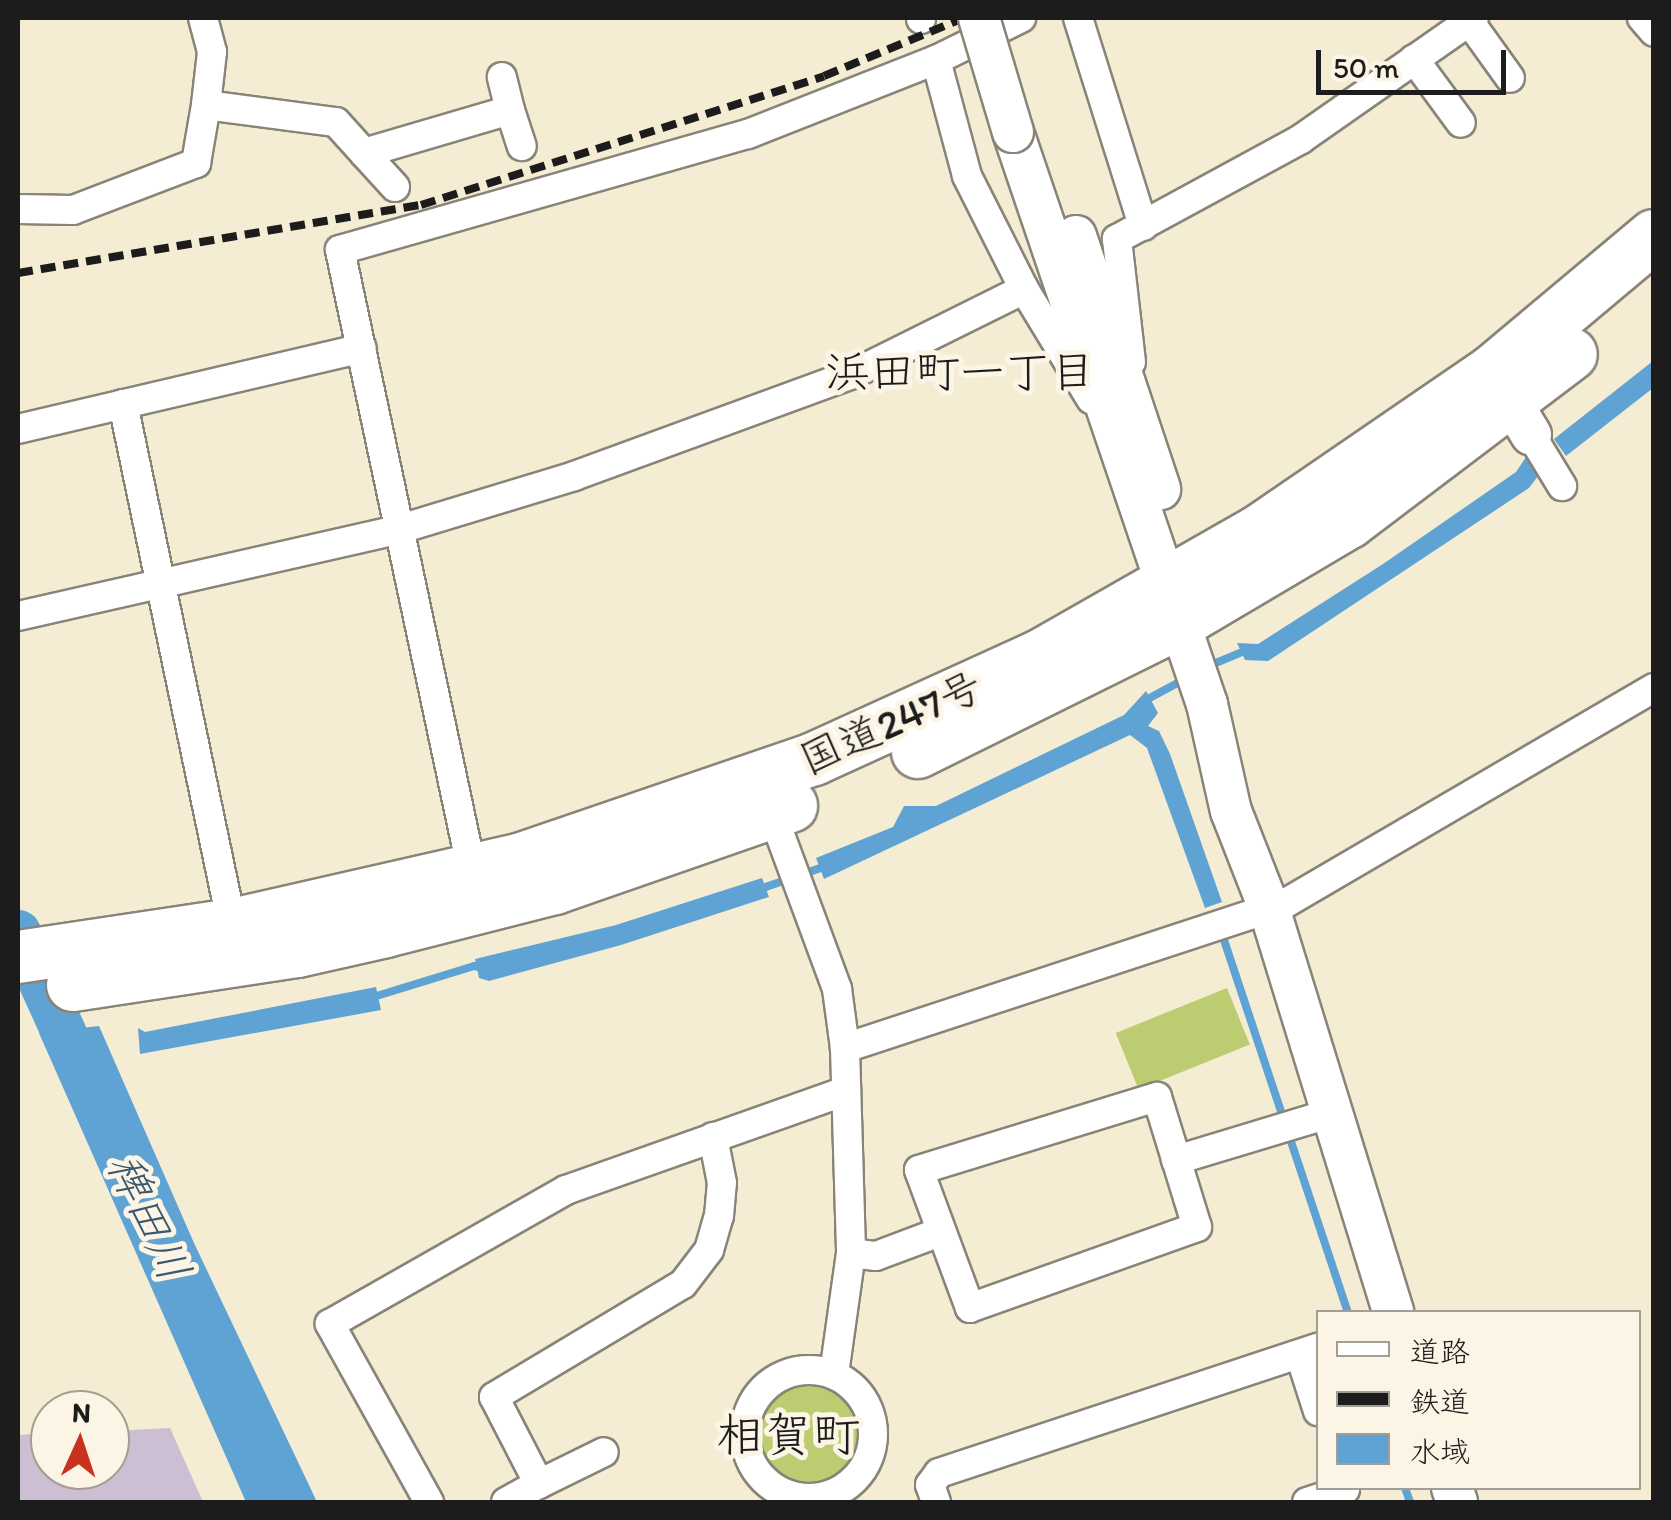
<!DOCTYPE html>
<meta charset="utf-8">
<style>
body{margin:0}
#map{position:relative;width:1671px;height:1520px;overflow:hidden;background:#f4ecd3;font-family:Itim,"Klee One",sans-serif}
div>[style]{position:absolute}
.industrial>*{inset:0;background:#ccbed3}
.green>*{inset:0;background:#bbcd70;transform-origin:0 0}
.round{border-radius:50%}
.water>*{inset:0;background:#5fa3d4}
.stream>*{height:8px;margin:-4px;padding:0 4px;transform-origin:4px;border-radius:4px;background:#5fa3d4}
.river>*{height:45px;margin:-22.5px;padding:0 22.5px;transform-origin:22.5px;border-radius:22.5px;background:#5fa3d4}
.roads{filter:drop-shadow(2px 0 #888478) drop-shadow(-2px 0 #888478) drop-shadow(0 2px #888478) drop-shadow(0 -2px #888478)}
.street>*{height:28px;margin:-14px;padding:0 14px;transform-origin:14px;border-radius:14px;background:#fff}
.street>.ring{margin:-14px;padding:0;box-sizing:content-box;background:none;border:28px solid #fff;border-radius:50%}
.secondary>*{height:40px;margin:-20px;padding:0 20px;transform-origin:20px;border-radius:20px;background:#fff}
.highway>*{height:52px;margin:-26px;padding:0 26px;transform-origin:26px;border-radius:26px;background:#fff}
.rail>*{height:8px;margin-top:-4px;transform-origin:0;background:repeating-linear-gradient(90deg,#1c1c1c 0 15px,transparent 0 23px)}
.bridges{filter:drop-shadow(2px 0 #888478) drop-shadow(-2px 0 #888478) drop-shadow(0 2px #888478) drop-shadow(0 -2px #888478)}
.secondary-bridge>*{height:40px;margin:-20px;padding:0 20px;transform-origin:20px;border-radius:20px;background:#fff}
span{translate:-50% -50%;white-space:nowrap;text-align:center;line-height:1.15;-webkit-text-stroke:10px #fcf5e5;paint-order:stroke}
.street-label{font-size:42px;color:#1c1c1c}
.neighbourhood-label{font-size:45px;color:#1c1c1c}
.water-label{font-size:45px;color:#3a596f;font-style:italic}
.quarter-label{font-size:48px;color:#1c1c1c}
.frame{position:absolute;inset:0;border:20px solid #1c1c1c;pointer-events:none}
.legend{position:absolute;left:1316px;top:1310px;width:325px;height:180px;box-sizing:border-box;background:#fcf5e5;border:2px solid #a29e95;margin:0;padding:12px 18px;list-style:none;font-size:30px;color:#1c1c1c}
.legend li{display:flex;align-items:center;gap:20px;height:50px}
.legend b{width:50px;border:2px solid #a29e95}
.north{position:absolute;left:30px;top:1390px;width:100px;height:100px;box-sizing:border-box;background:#fcf5e5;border:2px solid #a29e95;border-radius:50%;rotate:3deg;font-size:28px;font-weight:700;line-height:40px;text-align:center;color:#1c1c1c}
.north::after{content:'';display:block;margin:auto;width:35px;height:45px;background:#c8321e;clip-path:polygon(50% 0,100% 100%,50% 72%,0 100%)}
.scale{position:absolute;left:1316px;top:50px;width:190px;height:45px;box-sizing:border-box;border:5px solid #1c1c1c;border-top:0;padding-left:12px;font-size:30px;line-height:35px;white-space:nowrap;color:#1c1c1c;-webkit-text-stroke:8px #fcf5e5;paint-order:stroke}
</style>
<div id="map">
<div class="industrial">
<i style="clip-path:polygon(170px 1428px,203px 1502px,18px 1502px,18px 1435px,50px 1433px,50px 1470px,110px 1470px,110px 1431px)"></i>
</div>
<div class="green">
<i style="left:1227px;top:988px;width:61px;height:120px;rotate:68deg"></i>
<i class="round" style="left:753px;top:1376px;width:110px;height:110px"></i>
</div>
<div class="water">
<i style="clip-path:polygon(1653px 361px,1653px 388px,1566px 456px,1554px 439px)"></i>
<i style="clip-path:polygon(1528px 454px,1541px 472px,1529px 488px,1268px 661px,1245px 660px,1237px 643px,1258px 644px,1383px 564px,1516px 472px)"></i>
<i style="clip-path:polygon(1146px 691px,1158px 713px,1148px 726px,1159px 731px,1170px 754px,1222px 902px,1205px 908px,1147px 748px,1130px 735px,824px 879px,816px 858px,893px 827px,904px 806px,936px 806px,1124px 715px)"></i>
<i style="clip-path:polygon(762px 878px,769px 897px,621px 945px,489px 981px,479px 978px,475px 959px,616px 925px)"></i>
<i style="clip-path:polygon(376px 987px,381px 1010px,140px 1054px,138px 1028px,145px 1032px)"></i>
<i style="clip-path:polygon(99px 1026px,194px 1243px,317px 1502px,246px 1502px,39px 1033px)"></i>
</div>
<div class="stream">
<i style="left:1206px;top:667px;width:44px;rotate:-22.5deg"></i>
<i style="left:1144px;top:701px;width:47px;rotate:-28.2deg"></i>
<i style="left:757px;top:890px;width:76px;rotate:-19.1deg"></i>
<i style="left:1221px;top:931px;width:402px;rotate:71.6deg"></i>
<i style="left:370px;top:998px;width:109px;rotate:-17.1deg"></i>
<i style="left:474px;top:966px;width:11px;rotate:15deg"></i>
<i style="left:1405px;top:1488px;width:15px;rotate:70deg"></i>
</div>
<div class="river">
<i style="left:18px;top:932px;width:167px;rotate:65.6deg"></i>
</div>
<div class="roads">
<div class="street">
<i style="left:203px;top:18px;width:35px;rotate:75deg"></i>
<i style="left:212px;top:52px;width:53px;rotate:96.5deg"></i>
<i style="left:206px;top:105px;width:131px;rotate:7.5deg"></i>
<i style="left:336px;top:122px;width:42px;rotate:47.9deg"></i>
<i style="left:364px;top:153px;width:152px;rotate:-16.4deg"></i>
<i style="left:510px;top:110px;width:34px;rotate:-104deg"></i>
<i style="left:921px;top:18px;width:1px;rotate:90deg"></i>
<i style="left:1078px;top:18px;width:218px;rotate:72.6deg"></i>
<i style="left:1642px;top:18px;width:18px;rotate:49deg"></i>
<i style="left:1469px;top:21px;width:70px;rotate:54.3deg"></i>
<i style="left:1414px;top:59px;width:79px;rotate:53.7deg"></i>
<i style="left:936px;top:60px;width:120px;rotate:75deg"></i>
<i style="left:967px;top:176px;width:127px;rotate:63.2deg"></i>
<i style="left:1024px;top:289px;width:129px;rotate:58.7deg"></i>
<i style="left:510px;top:110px;width:38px;rotate:72deg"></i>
<i style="left:364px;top:153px;width:46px;rotate:47.6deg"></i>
<i style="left:18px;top:209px;width:55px;rotate:1deg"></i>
<i style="left:73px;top:210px;width:132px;rotate:-20.9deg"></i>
<i style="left:196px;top:163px;width:59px;rotate:-80.2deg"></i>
<i style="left:1131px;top:362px;width:124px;rotate:-96.5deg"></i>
<i style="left:1117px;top:239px;width:209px;rotate:-28.5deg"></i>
<i style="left:1301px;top:139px;width:211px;rotate:-35deg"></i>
<i style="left:123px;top:404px;width:532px;rotate:78.18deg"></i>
<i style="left:18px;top:429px;width:353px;rotate:-13.2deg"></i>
<i style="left:1531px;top:435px;width:60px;rotate:58.7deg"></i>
<i style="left:18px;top:616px;width:392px;rotate:-12.8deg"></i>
<i style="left:400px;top:529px;width:182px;rotate:-16.9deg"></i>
<i style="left:574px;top:476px;width:297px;rotate:-20.1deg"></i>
<i style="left:853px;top:374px;width:191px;rotate:-26.4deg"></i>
<i style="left:772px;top:813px;width:188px;rotate:69.7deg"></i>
<i style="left:837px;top:989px;width:60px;rotate:82.3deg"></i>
<i style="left:845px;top:1048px;width:205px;rotate:88.3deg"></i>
<i style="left:851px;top:1253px;width:122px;rotate:98deg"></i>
<i style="left:472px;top:871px;width:635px;rotate:-102deg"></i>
<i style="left:340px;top:250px;width:424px;rotate:-15.9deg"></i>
<i style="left:748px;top:134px;width:202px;rotate:-21.5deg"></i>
<i style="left:936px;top:60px;width:95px;rotate:-26.3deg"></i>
<i style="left:845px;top:1048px;width:462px;rotate:-18.2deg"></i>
<i style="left:1284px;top:904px;width:428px;rotate:-30.3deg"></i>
<i style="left:1157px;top:1097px;width:136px;rotate:72.9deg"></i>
<i style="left:1197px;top:1227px;width:241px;rotate:160.4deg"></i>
<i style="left:970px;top:1308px;width:147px;rotate:-110.3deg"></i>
<i style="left:919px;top:1170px;width:249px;rotate:-17.1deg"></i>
<i style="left:1176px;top:1160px;width:159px;rotate:-16.8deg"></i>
<i style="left:851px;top:1253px;width:25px;rotate:7deg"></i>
<i style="left:876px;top:1256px;width:68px;rotate:-20.6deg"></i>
<i style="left:1300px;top:1355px;width:59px;rotate:72.2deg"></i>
<i class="ring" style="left:745px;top:1370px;width:100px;height:100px"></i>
<i style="left:539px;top:1484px;width:72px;rotate:-26.2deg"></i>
<i style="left:429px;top:1502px;width:204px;rotate:-119.1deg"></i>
<i style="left:330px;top:1324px;width:271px;rotate:-29.6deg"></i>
<i style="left:566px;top:1190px;width:297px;rotate:-19.5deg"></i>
<i style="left:506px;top:1502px;width:38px;rotate:-29deg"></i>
<i style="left:539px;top:1484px;width:98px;rotate:-117.3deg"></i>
<i style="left:494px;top:1397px;width:220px;rotate:-30.9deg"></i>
<i style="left:683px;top:1284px;width:43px;rotate:-52.6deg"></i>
<i style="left:709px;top:1250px;width:35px;rotate:-74deg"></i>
<i style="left:719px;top:1216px;width:33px;rotate:-85deg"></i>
<i style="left:722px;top:1183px;width:47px;rotate:-101.1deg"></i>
<i style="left:936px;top:1502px;width:18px;rotate:-109deg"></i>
<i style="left:930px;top:1485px;width:15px;rotate:-53deg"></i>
<i style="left:939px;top:1473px;width:399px;rotate:-18.3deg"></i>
<i style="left:1307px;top:1502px;width:40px;rotate:-18deg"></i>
</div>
<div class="secondary">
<i style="left:1013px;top:132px;width:604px;rotate:71.27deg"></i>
<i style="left:1207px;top:704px;width:110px;rotate:77.4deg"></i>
<i style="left:1231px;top:811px;width:104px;rotate:68.6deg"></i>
<i style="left:1269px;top:908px;width:423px;rotate:72.9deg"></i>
<i style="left:1076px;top:236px;width:267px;rotate:71.6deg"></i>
<i style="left:1512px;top:403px;width:37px;rotate:59deg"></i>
<i style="left:1452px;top:1488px;width:15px;rotate:70deg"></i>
</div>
<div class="highway">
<i style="left:918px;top:752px;width:292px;rotate:-26.4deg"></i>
<i style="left:1180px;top:622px;width:196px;rotate:-30.6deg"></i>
<i style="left:1349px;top:522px;width:278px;rotate:-37.1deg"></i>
<i style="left:18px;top:957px;width:216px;rotate:-8.5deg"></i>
<i style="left:232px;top:925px;width:294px;rotate:-12.8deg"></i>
<i style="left:519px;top:860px;width:312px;rotate:-18.9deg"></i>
<i style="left:814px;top:759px;width:251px;rotate:-24.5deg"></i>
<i style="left:1042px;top:655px;width:252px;rotate:-29.7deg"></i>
<i style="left:1261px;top:530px;width:281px;rotate:-34.4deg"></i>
<i style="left:1493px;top:371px;width:210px;rotate:-40deg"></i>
<i style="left:73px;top:985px;width:228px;rotate:-8.6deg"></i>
<i style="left:298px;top:951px;width:90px;rotate:-12.8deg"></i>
<i style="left:386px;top:931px;width:174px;rotate:-14.3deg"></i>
<i style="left:555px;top:888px;width:250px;rotate:-19.2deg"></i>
</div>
</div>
<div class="rail">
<i style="left:18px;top:273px;width:409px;rotate:-9.6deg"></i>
<i style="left:421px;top:205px;width:423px;rotate:-17.7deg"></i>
<i style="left:824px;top:76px;width:151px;rotate:-22.6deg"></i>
</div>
<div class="bridges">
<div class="secondary-bridge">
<i style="left:979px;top:18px;width:119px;rotate:73.4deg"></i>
</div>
</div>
<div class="street-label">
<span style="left:891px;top:723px;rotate:-24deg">国道247号</span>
</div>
<div class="neighbourhood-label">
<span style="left:960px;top:372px">浜田町一丁目</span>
</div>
<div class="water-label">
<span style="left:149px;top:1217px;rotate:65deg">稗田川</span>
</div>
<div class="quarter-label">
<span style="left:788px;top:1435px">相賀町</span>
</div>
<div class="frame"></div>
<ul class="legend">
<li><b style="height:12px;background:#fff"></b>道路</li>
<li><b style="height:12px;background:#1c1c1c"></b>鉄道</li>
<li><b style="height:28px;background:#5fa3d4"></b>水域</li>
</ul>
<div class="north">N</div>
<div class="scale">50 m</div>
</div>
